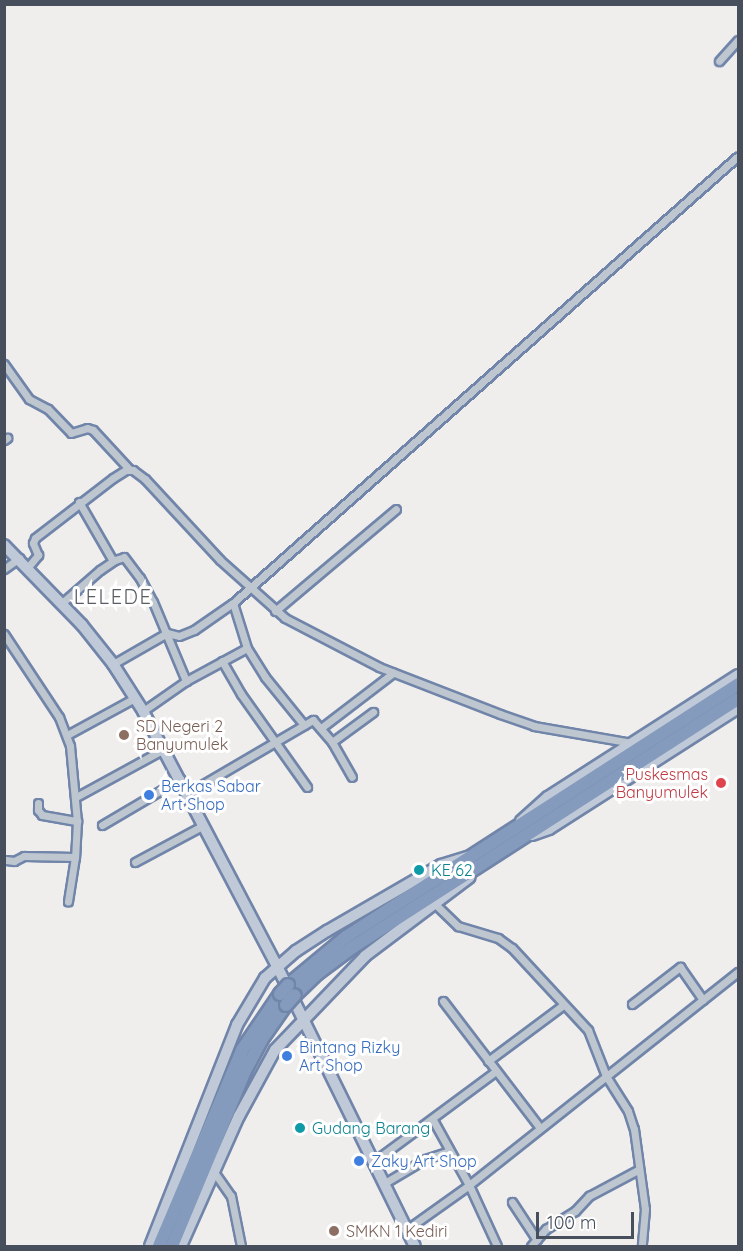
<!DOCTYPE html>
<style>
body{margin:0}
#map{position:relative;width:743px;height:1251px;overflow:hidden;background:#f0eeed;font-family:Quicksand,sans-serif}
div>[style]{position:absolute}
.roads{filter:drop-shadow(2px 0 #7085a9) drop-shadow(-2px 0 #7085a9) drop-shadow(0 2px #7085a9) drop-shadow(0 -2px #7085a9)}
.street>*{height:7px;margin:-3.5px;padding:0 3.5px;transform-origin:3.5px;border-radius:3.5px;background:#bec6d0}
.secondary>*{height:10px;margin:-5px;padding:0 5px;transform-origin:5px;border-radius:5px;background:#c0c9d7}
.highway>*{height:12px;margin:-6px;padding:0 6px;transform-origin:6px;border-radius:6px;background:#859bbd}
.bridges{filter:drop-shadow(2px 0 #7085a9) drop-shadow(-2px 0 #7085a9) drop-shadow(0 2px #7085a9) drop-shadow(0 -2px #7085a9)}
.highway-bridge>*{height:12px;margin:-6px;padding:0 6px;transform-origin:6px;border-radius:6px;background:#859bbd}
.dots>*{width:16px;height:16px;translate:-50% -50%;box-sizing:border-box;border:3px solid #fff;border-radius:50%}
span{translate:-50% -50%;white-space:nowrap;text-align:center;line-height:1.15;-webkit-text-stroke:6px #fff;paint-order:stroke}
.education-label{font-size:16px;color:#785e54}
.left{translate:0 -50%;text-align:left}
.health-label{font-size:16px;color:#be3a42}
.right{translate:-100% -50%;text-align:right}
.shop-label{font-size:16px;color:#366cbe}
.culture-label{font-size:16px;color:#0d838f}
.quarter-label{font-size:20px;color:#5a5d63;letter-spacing:1.5px}
.frame{position:absolute;inset:0;border:6px solid #464f5b;pointer-events:none}
.scale{position:absolute;left:536px;top:1212px;width:98px;height:27px;box-sizing:border-box;border:3px solid #464f5b;border-top:0;padding-left:8px;font-size:18px;line-height:21px;white-space:nowrap;color:#464f5b;-webkit-text-stroke:4px #fff;paint-order:stroke}
</style>
<div id="map">
<div class="roads">
<div class="street">
<i style="left:719px;top:61px;width:28px;rotate:-48deg"></i>
<i style="left:4px;top:364px;width:43px;rotate:54.5deg"></i>
<i style="left:29px;top:399px;width:21px;rotate:28deg"></i>
<i style="left:48px;top:409px;width:33px;rotate:46deg"></i>
<i style="left:71px;top:433px;width:17px;rotate:-17deg"></i>
<i style="left:87px;top:428px;width:6px;rotate:18deg"></i>
<i style="left:93px;top:430px;width:54px;rotate:47.2deg"></i>
<i style="left:4px;top:440px;width:4px;rotate:-34deg"></i>
<i style="left:79px;top:502px;width:68px;rotate:60deg"></i>
<i style="left:28px;top:567px;width:16px;rotate:-50deg"></i>
<i style="left:38px;top:555px;width:13px;rotate:-113deg"></i>
<i style="left:33px;top:543px;width:5px;rotate:-68deg"></i>
<i style="left:35px;top:538px;width:98px;rotate:-37.6deg"></i>
<i style="left:113px;top:478px;width:15px;rotate:-32deg"></i>
<i style="left:126px;top:470px;width:7px"></i>
<i style="left:133px;top:470px;width:15px;rotate:37deg"></i>
<i style="left:145px;top:479px;width:110px;rotate:47.2deg"></i>
<i style="left:220px;top:560px;width:87px;rotate:41.7deg"></i>
<i style="left:285px;top:618px;width:106px;rotate:27.5deg"></i>
<i style="left:379px;top:667px;width:130px;rotate:21.2deg"></i>
<i style="left:500px;top:714px;width:36px;rotate:19deg"></i>
<i style="left:534px;top:726px;width:99px;rotate:9.8deg"></i>
<i style="left:4px;top:569px;width:19px;rotate:-36deg"></i>
<i style="left:62px;top:603px;width:50px;rotate:-41deg"></i>
<i style="left:100px;top:570px;width:18px;rotate:-34deg"></i>
<i style="left:115px;top:560px;width:9px;rotate:-18deg"></i>
<i style="left:124px;top:557px;width:26px;rotate:53deg"></i>
<i style="left:140px;top:578px;width:27px;rotate:62deg"></i>
<i style="left:153px;top:602px;width:86px;rotate:67.3deg"></i>
<i style="left:233px;top:603px;width:47px;rotate:72.7deg"></i>
<i style="left:247px;top:648px;width:34px;rotate:58deg"></i>
<i style="left:265px;top:677px;width:62px;rotate:50.9deg"></i>
<i style="left:275px;top:611px;width:158px;rotate:-40.1deg"></i>
<i style="left:4px;top:634px;width:100px;rotate:56.5deg"></i>
<i style="left:59px;top:717px;width:31px;rotate:69deg"></i>
<i style="left:70px;top:746px;width:75px;rotate:84.7deg"></i>
<i style="left:77px;top:821px;width:36px;rotate:93deg"></i>
<i style="left:75px;top:857px;width:45px;rotate:99deg"></i>
<i style="left:222px;top:661px;width:38px;rotate:60deg"></i>
<i style="left:241px;top:694px;width:114px;rotate:54.6deg"></i>
<i style="left:113px;top:664px;width:62px;rotate:-29.9deg"></i>
<i style="left:167px;top:633px;width:12px;rotate:14deg"></i>
<i style="left:179px;top:636px;width:16px;rotate:-22deg"></i>
<i style="left:194px;top:630px;width:47px;rotate:-34.7deg"></i>
<i style="left:233px;top:603px;width:674px;rotate:-41.51deg"></i>
<i style="left:143px;top:711px;width:52px;rotate:-34.9deg"></i>
<i style="left:186px;top:681px;width:69px;rotate:-28.4deg"></i>
<i style="left:321px;top:728px;width:91px;rotate:-37.4deg"></i>
<i style="left:67px;top:735px;width:77px;rotate:-28.6deg"></i>
<i style="left:332px;top:742px;width:51px;rotate:-36.2deg"></i>
<i style="left:188px;top:793px;width:145px;rotate:-30.3deg"></i>
<i style="left:313px;top:720px;width:29px;rotate:49deg"></i>
<i style="left:332px;top:742px;width:40px;rotate:60.3deg"></i>
<i style="left:76px;top:797px;width:100px;rotate:-28.6deg"></i>
<i style="left:38px;top:803px;width:7px;rotate:90deg"></i>
<i style="left:38px;top:810px;width:6px;rotate:51deg"></i>
<i style="left:42px;top:815px;width:36px;rotate:10deg"></i>
<i style="left:102px;top:825px;width:91px;rotate:-30.5deg"></i>
<i style="left:6px;top:860px;width:8px;rotate:7deg"></i>
<i style="left:14px;top:861px;width:11px;rotate:-27deg"></i>
<i style="left:24px;top:856px;width:51px;rotate:1.1deg"></i>
<i style="left:135px;top:862px;width:78px;rotate:-28.2deg"></i>
<i style="left:435px;top:904px;width:32px;rotate:44deg"></i>
<i style="left:458px;top:926px;width:42px;rotate:16.7deg"></i>
<i style="left:498px;top:938px;width:17px;rotate:36deg"></i>
<i style="left:512px;top:948px;width:112px;rotate:47.2deg"></i>
<i style="left:588px;top:1030px;width:49px;rotate:68.6deg"></i>
<i style="left:606px;top:1076px;width:41px;rotate:57.8deg"></i>
<i style="left:628px;top:1111px;width:19px;rotate:72deg"></i>
<i style="left:634px;top:1129px;width:81px;rotate:82.2deg"></i>
<i style="left:645px;top:1209px;width:37px;rotate:95deg"></i>
<i style="left:443px;top:1001px;width:160px;rotate:52.6deg"></i>
<i style="left:632px;top:1004px;width:61px;rotate:-37.6deg"></i>
<i style="left:680px;top:967px;width:40px;rotate:55.1deg"></i>
<i style="left:488px;top:1061px;width:94px;rotate:-36.7deg"></i>
<i style="left:433px;top:1120px;width:74px;rotate:61deg"></i>
<i style="left:469px;top:1185px;width:67px;rotate:65.3deg"></i>
<i style="left:373px;top:1162px;width:153px;rotate:-36.5deg"></i>
<i style="left:214px;top:1172px;width:29px;rotate:55deg"></i>
<i style="left:231px;top:1196px;width:51px;rotate:78.7deg"></i>
<i style="left:383px;top:1184px;width:49px;rotate:-30.8deg"></i>
<i style="left:425px;top:1159px;width:25px;rotate:-18deg"></i>
<i style="left:512px;top:1202px;width:45px;rotate:56.7deg"></i>
<i style="left:406px;top:1230px;width:77px;rotate:-35.5deg"></i>
<i style="left:469px;top:1185px;width:343px;rotate:-38.4deg"></i>
<i style="left:531px;top:1246px;width:23px;rotate:-49deg"></i>
<i style="left:546px;top:1229px;width:34px;rotate:-32deg"></i>
<i style="left:575px;top:1211px;width:21px;rotate:-47deg"></i>
<i style="left:589px;top:1196px;width:55px;rotate:-28deg"></i>
</div>
<div class="secondary">
<i style="left:4px;top:545px;width:112px;rotate:45.7deg"></i>
<i style="left:82px;top:625px;width:50px;rotate:51.5deg"></i>
<i style="left:113px;top:664px;width:56px;rotate:57.4deg"></i>
<i style="left:143px;top:711px;width:288px;rotate:62.3deg"></i>
<i style="left:277px;top:966px;width:312px;rotate:63.8deg"></i>
<i style="left:521px;top:821px;width:36px;rotate:-42deg"></i>
<i style="left:548px;top:797px;width:226px;rotate:-32.7deg"></i>
<i style="left:532px;top:835px;width:18px;rotate:-19deg"></i>
<i style="left:549px;top:829px;width:224px;rotate:-32.6deg"></i>
<i style="left:150px;top:1246px;width:238px;rotate:-68.5deg"></i>
<i style="left:237px;top:1025px;width:55px;rotate:-59.2deg"></i>
<i style="left:265px;top:978px;width:41px;rotate:-41.1deg"></i>
<i style="left:296px;top:951px;width:37px;rotate:-33deg"></i>
<i style="left:327px;top:931px;width:132px;rotate:-30.1deg"></i>
<i style="left:441px;top:865px;width:28px;rotate:-17deg"></i>
<i style="left:181px;top:1246px;width:142px;rotate:-66deg"></i>
<i style="left:239px;top:1116px;width:75px;rotate:-61.4deg"></i>
<i style="left:275px;top:1050px;width:130px;rotate:-46.2deg"></i>
<i style="left:365px;top:956px;width:131px;rotate:-37deg"></i>
</div>
<div class="highway">
<i style="left:288px;top:985px;width:75px;rotate:-39.6deg"></i>
<i style="left:346px;top:937px;width:467px;rotate:-32.8deg"></i>
<i style="left:295px;top:995px;width:32px;rotate:-44deg"></i>
<i style="left:318px;top:973px;width:44px;rotate:-36.6deg"></i>
<i style="left:353px;top:947px;width:458px;rotate:-32.8deg"></i>
<i style="left:159px;top:1246px;width:213px;rotate:-67deg"></i>
<i style="left:242px;top:1050px;width:68px;rotate:-55.8deg"></i>
<i style="left:172px;top:1246px;width:190px;rotate:-67.4deg"></i>
<i style="left:245px;top:1071px;width:40px;rotate:-62deg"></i>
<i style="left:264px;top:1036px;width:38px;rotate:-55deg"></i>
</div>
</div>
<div class="bridges">
<div class="highway-bridge">
<i style="left:280px;top:994px;width:12px;rotate:-48deg"></i>
<i style="left:286px;top:1005px;width:13px;rotate:-48deg"></i>
</div>
</div>
<div class="dots">
<i style="left:124px;top:735px;background:#8d6e63"></i>
<i style="left:721px;top:783px;background:#e0444e"></i>
<i style="left:149px;top:795px;background:#3f7fe0"></i>
<i style="left:419px;top:870px;background:#0f9aa8"></i>
<i style="left:287px;top:1056px;background:#3f7fe0"></i>
<i style="left:300px;top:1128px;background:#0f9aa8"></i>
<i style="left:359px;top:1161px;background:#3f7fe0"></i>
<i style="left:334px;top:1231px;background:#8d6e63"></i>
</div>
<div class="education-label">
<span class="left" style="left:136px;top:735px">SD Negeri 2<br>Banyumulek</span>
<span class="left" style="left:346px;top:1231px">SMKN 1 Kediri</span>
</div>
<div class="health-label">
<span class="right" style="left:708px;top:783px">Puskesmas<br>Banyumulek</span>
</div>
<div class="shop-label">
<span class="left" style="left:161px;top:795px">Berkas Sabar<br>Art Shop</span>
<span class="left" style="left:299px;top:1056px">Bintang Rizky<br>Art Shop</span>
<span class="left" style="left:371px;top:1161px">Zaky Art Shop</span>
</div>
<div class="culture-label">
<span class="left" style="left:431px;top:870px">KE 62</span>
<span class="left" style="left:312px;top:1128px">Gudang Barang</span>
</div>
<div class="quarter-label">
<span style="left:113px;top:596px">LELEDE</span>
</div>
<div class="frame"></div>
<div class="scale">100 m</div>
</div>
